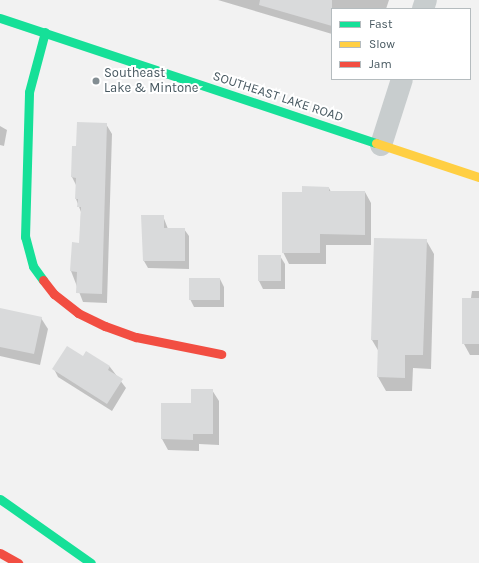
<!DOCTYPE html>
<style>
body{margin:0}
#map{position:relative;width:479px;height:563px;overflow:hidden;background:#f2f2f2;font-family:Karla,sans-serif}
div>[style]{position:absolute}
.shadow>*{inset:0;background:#0003}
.building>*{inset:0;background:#d9dadb;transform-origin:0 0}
.street>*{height:22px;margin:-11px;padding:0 11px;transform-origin:11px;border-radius:11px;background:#c8cdce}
.fast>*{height:9px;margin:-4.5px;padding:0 4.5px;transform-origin:4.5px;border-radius:4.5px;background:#16e098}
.slow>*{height:9px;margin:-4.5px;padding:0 4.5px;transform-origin:4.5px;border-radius:4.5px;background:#ffcf43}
.jam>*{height:9px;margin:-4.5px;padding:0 4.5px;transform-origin:4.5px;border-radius:4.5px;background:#f24e42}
.dots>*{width:11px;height:11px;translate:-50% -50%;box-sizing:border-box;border:2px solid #fff;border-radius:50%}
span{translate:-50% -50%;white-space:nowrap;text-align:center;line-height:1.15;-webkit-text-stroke:4px #fff;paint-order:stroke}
.poi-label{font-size:13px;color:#475860}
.left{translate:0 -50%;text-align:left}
.street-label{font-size:13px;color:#475860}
.legend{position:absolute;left:331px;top:8px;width:140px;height:72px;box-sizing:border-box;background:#fff;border:1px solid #b5bcbf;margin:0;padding:5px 7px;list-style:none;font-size:12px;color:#475860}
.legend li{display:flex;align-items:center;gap:8px;height:20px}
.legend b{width:20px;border:1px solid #b5bcbf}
</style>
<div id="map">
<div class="shadow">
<i style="clip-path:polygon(218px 0,389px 0,386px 9px,332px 9px,332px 34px)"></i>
<i style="clip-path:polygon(106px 124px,112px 134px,107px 303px,83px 302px,71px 271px,80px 244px,81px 212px,76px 199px,76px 185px,72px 177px,73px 147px,77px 147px)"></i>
<i style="clip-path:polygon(0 126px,7px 130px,4px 146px,0 145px)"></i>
<i style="clip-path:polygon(329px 188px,331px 192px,365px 192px,371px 203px,371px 245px,326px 245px,326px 264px,289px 264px,283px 252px,303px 193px)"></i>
<i style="clip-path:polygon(163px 216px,168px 229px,184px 229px,189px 236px,189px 269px,148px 268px,144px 261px)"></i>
<i style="clip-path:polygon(426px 240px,434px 254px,431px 369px,413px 368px,412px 391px,386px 391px,378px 377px,379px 352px,372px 340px)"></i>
<i style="clip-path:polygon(280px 256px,285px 264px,285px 289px,263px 289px,259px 281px)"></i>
<i style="clip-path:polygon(220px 279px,224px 287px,224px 307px,194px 307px,190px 299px)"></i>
<i style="clip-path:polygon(472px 291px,479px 291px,479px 355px,470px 355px,464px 344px)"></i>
<i style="clip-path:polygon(0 309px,41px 318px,48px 329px,40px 365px,0 356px)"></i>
<i style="clip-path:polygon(86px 352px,110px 367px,126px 388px,112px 411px,58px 377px,54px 369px,83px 358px)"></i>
<i style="clip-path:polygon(212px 390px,219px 401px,219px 445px,199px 444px,199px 451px,168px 450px,162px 439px,162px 404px,192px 404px)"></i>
</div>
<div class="building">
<i style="clip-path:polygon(260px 0,332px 0,332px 26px,259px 5px)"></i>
<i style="clip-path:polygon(77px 122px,107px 123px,102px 294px,76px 293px,77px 272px,70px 271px,72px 242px,79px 243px,81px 207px,77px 207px,78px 199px,75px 199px,76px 178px,71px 177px,72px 146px,76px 146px)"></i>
<i style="clip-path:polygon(302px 186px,329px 187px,329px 191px,365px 191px,365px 235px,320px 234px,320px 253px,282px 253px,282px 192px,302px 192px)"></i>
<i style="clip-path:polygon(141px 215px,164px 215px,164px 228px,185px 228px,185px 261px,143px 261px)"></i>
<i style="clip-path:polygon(374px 238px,427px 239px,423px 355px,405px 355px,405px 378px,377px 377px,378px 340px,371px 340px)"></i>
<i style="left:258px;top:255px;width:23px;height:26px"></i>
<i style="left:189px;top:278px;width:31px;height:22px"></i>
<i style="left:462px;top:298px;width:17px;height:46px"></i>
<i style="clip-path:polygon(0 308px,42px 317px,34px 354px,0 347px)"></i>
<i style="clip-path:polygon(67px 346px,83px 356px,86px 351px,110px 366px,108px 370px,123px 379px,107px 404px,52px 369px)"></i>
<i style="clip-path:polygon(191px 389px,213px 389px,213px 434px,193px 434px,193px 440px,161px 439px,161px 403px,191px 403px)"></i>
</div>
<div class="street">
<i style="left:423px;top:9px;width:9px;rotate:-72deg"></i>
<i style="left:381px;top:145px;width:69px;rotate:-72.3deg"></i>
</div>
<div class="fast">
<i style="left:0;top:18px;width:396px;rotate:18.4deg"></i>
<i style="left:43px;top:280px;width:17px;rotate:-126deg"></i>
<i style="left:33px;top:266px;width:30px;rotate:-105deg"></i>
<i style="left:25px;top:237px;width:145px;rotate:-88.4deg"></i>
<i style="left:29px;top:92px;width:62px;rotate:-75.1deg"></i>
<i style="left:0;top:499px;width:111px;rotate:35.1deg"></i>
</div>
<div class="slow">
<i style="left:376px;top:143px;width:108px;rotate:18.3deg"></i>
</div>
<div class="jam">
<i style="left:43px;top:280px;width:18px;rotate:52deg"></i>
<i style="left:54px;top:294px;width:31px;rotate:38deg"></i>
<i style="left:78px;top:313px;width:30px;rotate:26deg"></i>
<i style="left:105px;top:326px;width:33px;rotate:20deg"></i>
<i style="left:136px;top:337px;width:87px;rotate:11.3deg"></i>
<i style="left:0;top:553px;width:21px;rotate:29deg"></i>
</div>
<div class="dots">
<i style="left:96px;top:81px;background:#838e93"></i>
</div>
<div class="poi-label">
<span class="left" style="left:104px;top:81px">Southeast<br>Lake &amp; Mintone</span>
</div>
<div class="street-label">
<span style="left:278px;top:97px;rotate:18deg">SOUTHEAST LAKE ROAD</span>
</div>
<ul class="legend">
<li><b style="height:5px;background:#16e098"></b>Fast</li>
<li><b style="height:5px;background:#ffcf43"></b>Slow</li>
<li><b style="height:5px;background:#f24e42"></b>Jam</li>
</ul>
</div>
